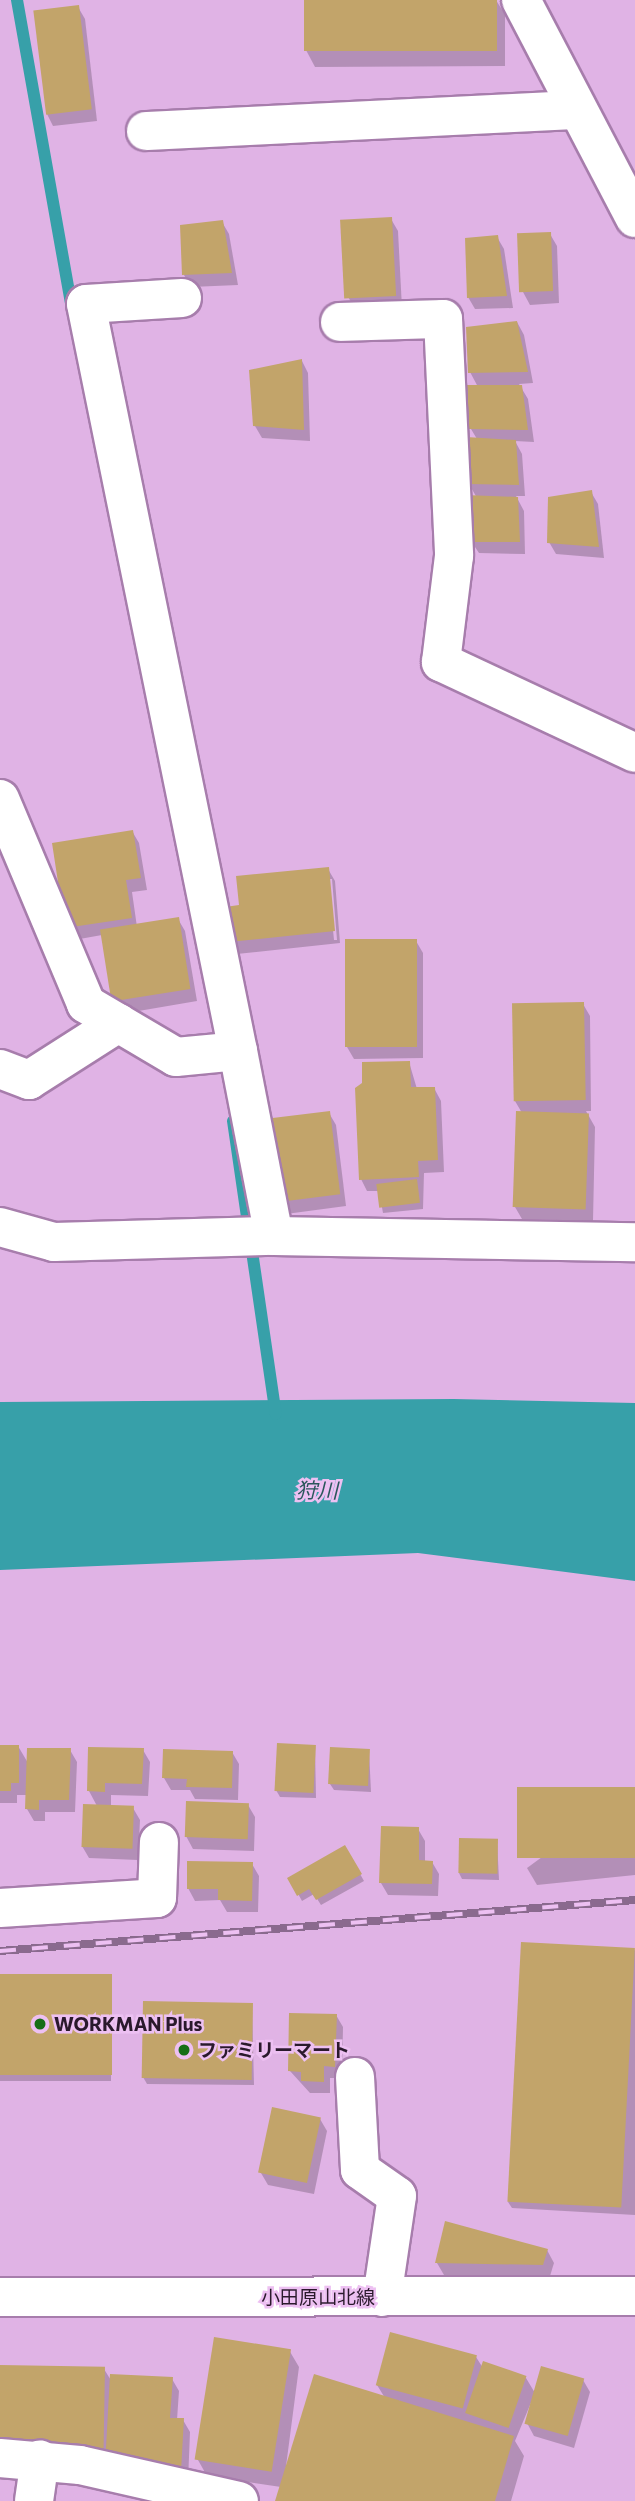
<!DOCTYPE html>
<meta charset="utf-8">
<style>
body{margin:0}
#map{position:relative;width:635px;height:2501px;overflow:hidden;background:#e0b3e5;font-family:Commissioner,"Noto Sans JP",sans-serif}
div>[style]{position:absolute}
.water>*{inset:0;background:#37a0a9}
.shadow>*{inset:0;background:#0003;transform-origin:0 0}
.stream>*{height:12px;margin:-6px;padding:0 6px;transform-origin:6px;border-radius:6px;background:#37a0a9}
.building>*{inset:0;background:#c2a46a;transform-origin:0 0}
.roads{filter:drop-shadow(2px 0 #a77dac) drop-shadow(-2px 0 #a77dac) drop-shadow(0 2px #a77dac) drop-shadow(0 -2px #a77dac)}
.minor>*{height:38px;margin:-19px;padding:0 19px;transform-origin:19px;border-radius:19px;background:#fff}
.major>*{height:38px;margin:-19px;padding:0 19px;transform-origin:19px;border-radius:19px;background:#fff}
.rail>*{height:8px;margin-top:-4px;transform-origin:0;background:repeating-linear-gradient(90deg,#edc0f2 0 16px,#8a6a8e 0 32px);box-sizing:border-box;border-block:2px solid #8a6a8e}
.dots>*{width:19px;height:19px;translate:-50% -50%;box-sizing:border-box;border:4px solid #edc0f2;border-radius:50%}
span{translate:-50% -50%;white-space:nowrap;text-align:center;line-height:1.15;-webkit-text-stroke:5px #edc0f2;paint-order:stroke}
.poi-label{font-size:19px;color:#2a192c;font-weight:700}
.left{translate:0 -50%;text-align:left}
.street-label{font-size:19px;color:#2a192c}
.water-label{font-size:21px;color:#2a575b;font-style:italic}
</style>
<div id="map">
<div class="water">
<i style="clip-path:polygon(454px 1399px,635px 1403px,635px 1581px,418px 1553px,0 1570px,0 1402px)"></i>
</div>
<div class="shadow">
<i style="clip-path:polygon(306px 0,496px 0,505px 15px,505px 66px,315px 67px,306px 50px)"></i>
<i style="clip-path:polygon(78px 7px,85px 19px,97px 121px,53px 126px,47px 114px)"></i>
<i style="clip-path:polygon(391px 219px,398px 231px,402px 308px,354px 307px,347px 295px)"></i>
<i style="clip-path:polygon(222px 222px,229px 234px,238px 285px,191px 287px,184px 275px)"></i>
<i style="clip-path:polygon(550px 234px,557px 246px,559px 303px,530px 305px,523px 292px)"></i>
<i style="clip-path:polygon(497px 237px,504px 249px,513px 308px,475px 309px,468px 297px)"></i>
<i style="clip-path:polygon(517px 322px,524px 335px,533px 383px,519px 384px,528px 399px,534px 442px,515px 441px,522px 454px,525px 496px,516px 496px,524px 511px,525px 554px,479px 553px,471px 541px,477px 498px,469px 484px,477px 439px,471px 429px,478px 387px,470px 372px)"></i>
<i style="clip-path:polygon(302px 361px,308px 373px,310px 441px,262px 438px,255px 426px)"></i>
<i style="clip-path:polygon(591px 492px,598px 504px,604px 558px,556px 554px,549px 542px)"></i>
<i style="clip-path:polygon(132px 831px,139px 843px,147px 890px,132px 892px,137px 927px,178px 919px,185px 931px,197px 1001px,121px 1014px,102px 935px,74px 940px,67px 928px)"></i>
<i style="clip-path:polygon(evenodd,328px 869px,335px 881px,340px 943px,237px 954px,230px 942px,241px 907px,328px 869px,328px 879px,332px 879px,337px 940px,334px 940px,328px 879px)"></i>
<i style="clip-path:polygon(416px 941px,423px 953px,423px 1058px,354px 1059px,347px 1047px)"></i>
<i style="clip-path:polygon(583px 1004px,590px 1016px,591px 1111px,586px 1111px,595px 1127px,593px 1221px,522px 1219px,515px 1207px,522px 1113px,515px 1101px)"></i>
<i style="clip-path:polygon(409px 1062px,417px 1089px,434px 1088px,441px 1101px,444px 1172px,424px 1173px,423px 1209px,383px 1213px,379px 1191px,367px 1191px,361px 1179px)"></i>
<i style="clip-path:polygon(329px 1113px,336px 1125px,346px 1206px,286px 1214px,280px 1201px)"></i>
<i style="clip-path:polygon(0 1746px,18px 1746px,28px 1763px,70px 1750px,77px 1762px,75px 1812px,45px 1812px,45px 1821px,34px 1821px,27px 1809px,27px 1795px,17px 1795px,17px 1803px,0 1803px)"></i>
<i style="clip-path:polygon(315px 1747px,316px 1798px,280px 1797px,276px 1790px)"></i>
<i style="clip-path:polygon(143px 1750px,150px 1762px,148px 1796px,111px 1795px,111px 1807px,133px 1808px,140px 1820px,138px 1860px,89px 1858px,82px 1846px,97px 1806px,89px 1791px)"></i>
<i style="clip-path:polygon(369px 1750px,371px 1792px,334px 1790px,330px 1784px)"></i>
<i style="clip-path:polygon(232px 1752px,239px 1764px,238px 1800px,195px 1799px,190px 1790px,171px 1790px,164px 1778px)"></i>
<i style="clip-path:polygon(635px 1789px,635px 1875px,537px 1885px,527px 1868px)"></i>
<i style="clip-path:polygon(248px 1805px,255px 1817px,254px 1851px,193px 1849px,186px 1836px)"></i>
<i style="clip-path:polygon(418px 1829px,425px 1841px,425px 1862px,432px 1862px,439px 1874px,438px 1896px,388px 1895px,381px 1883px)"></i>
<i style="clip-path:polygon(497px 1840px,499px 1880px,462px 1879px,459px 1873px)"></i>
<i style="clip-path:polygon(345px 1847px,364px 1881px,321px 1905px,314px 1894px,302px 1901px,290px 1879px)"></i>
<i style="clip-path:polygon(252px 1864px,259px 1876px,258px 1912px,227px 1912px,220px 1900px,195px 1901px,188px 1888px)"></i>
<i style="clip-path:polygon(635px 1949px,635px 2215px,512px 2208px,508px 2202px)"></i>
<i style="left:0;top:1976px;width:111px;height:105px"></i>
<i style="clip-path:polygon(252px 2004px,254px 2085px,147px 2084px,143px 2077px)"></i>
<i style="clip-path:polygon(336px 2015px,343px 2027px,342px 2078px,330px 2078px,330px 2093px,310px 2093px,290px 2071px)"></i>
<i style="clip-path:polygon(320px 2119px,327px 2131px,314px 2194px,268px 2185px,261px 2173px)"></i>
<i style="clip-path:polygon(547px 2250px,554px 2263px,550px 2276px,444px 2275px,437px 2263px)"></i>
<i style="clip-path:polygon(289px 2350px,299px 2367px,285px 2474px,385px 2398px,377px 2385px,476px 2357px,483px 2368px,526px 2378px,535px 2393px,515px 2441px,524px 2456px,511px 2501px,277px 2501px,281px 2487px,207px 2476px,198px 2460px)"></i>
<i style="clip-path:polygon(0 2367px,104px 2369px,112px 2382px,172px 2379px,179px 2391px,177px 2420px,183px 2420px,190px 2432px,188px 2482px,0 2464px)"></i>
<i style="clip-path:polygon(583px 2380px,590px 2392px,574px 2448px,534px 2436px,527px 2423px)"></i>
</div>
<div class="stream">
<i style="left:17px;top:0;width:315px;rotate:79.9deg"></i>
<i style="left:233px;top:1121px;width:296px;rotate:81.7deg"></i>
</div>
<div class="building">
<i style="left:304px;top:0;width:193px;height:51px"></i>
<i style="left:79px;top:5px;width:105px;height:46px;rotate:83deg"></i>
<i style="left:392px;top:217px;width:79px;height:52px;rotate:87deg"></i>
<i style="clip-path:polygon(223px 220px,232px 273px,182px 275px,180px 225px)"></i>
<i style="left:551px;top:232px;width:59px;height:34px;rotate:88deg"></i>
<i style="clip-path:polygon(498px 235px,507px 296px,467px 298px,465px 238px)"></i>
<i style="clip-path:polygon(517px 321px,528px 372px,468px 373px,466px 327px)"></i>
<i style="clip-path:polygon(302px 359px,304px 430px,253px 426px,249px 370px)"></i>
<i style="clip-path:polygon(467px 385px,522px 385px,528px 430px,469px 429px)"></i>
<i style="clip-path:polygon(466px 437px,516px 440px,519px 485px,468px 484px)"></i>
<i style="clip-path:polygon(592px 490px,599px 547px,547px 543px,548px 497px)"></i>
<i style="clip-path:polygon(465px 495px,518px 497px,520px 542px,470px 542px)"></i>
<i style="clip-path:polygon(133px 830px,141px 878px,126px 880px,132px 918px,65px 928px,52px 843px)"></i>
<i style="clip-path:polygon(329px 867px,335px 931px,229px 942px,225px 907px,239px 905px,236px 876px)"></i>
<i style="left:179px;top:917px;width:73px;height:80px;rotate:81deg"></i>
<i style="left:417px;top:939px;width:108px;height:72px;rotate:90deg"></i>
<i style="left:584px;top:1002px;width:98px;height:72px;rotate:89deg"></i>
<i style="clip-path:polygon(410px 1061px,411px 1087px,435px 1087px,438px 1160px,418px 1161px,419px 1177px,359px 1180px,355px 1088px,362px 1083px,362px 1062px)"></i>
<i style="left:330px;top:1111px;width:84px;height:64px;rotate:83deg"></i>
<i style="left:516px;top:1111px;width:73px;height:96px;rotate:2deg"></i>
<i style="left:417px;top:1179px;width:24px;height:41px;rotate:83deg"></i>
<i style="left:277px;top:1743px;width:39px;height:48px;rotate:3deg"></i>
<i style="clip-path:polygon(0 1745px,19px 1745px,19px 1783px,11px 1783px,11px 1791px,0 1791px)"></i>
<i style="clip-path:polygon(88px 1747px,144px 1748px,142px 1784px,105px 1783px,105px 1792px,87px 1791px)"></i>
<i style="left:330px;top:1747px;width:40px;height:37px;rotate:3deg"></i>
<i style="clip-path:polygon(27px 1748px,71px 1748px,69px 1800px,39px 1800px,39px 1810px,25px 1809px)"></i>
<i style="clip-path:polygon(163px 1749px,233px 1751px,232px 1788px,186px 1787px,187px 1779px,162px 1778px)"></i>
<i style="left:635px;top:1787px;width:71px;height:118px;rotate:90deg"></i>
<i style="left:186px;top:1801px;width:63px;height:36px;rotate:2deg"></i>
<i style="left:83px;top:1804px;width:51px;height:43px;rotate:2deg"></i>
<i style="clip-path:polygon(381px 1826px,419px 1827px,419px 1860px,433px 1861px,432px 1884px,379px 1883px)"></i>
<i style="left:459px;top:1838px;width:39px;height:35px;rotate:1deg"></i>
<i style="clip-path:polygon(345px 1845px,362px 1874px,316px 1900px,309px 1889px,297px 1896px,287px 1878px)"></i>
<i style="clip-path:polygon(187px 1861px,253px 1862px,252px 1901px,218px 1900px,218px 1889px,187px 1889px)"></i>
<i style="left:521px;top:1942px;width:114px;height:260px;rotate:3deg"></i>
<i style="left:0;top:1974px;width:112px;height:101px"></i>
<i style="left:143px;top:2001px;width:110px;height:77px;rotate:1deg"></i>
<i style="clip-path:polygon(289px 2013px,337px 2014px,335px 2067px,324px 2066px,324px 2082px,301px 2081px,301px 2072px,288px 2071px)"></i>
<i style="left:272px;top:2107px;width:50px;height:67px;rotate:12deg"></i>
<i style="clip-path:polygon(445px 2221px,548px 2249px,543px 2265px,435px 2263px)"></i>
<i style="left:390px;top:2332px;width:90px;height:55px;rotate:15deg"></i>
<i style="left:214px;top:2337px;width:78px;height:124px;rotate:9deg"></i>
<i style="left:483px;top:2361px;width:46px;height:55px;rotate:19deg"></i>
<i style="left:0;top:2365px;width:105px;height:83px;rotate:1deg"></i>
<i style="left:541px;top:2366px;width:45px;height:60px;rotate:16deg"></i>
<i style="clip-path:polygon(110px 2374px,173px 2377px,170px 2418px,184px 2418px,181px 2471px,105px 2466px)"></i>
<i style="clip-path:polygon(314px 2374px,514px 2436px,495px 2501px,275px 2501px)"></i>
</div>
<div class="roads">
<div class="minor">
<i style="left:521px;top:0;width:246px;rotate:62.4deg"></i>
<i style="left:146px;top:131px;width:430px;rotate:-2.8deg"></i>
<i style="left:182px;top:298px;width:96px;rotate:176.4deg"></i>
<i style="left:86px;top:304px;width:762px;rotate:78.5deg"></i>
<i style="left:340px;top:322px;width:103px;rotate:-1.7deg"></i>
<i style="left:443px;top:319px;width:237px;rotate:87.3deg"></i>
<i style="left:454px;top:556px;width:107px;rotate:97deg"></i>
<i style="left:441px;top:662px;width:214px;rotate:25.1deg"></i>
<i style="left:0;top:799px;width:222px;rotate:67.2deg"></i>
<i style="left:86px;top:1004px;width:104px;rotate:30.5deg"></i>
<i style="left:176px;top:1057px;width:62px;rotate:-5.5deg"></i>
<i style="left:238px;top:1051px;width:188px;rotate:79deg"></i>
<i style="left:0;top:1069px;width:31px;rotate:21deg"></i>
<i style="left:29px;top:1080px;width:106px;rotate:-32.6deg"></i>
<i style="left:0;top:1227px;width:56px;rotate:15.5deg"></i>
<i style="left:54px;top:1242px;width:220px;rotate:-1.6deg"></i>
<i style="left:274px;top:1236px;width:361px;rotate:1deg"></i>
<i style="left:0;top:1908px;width:157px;rotate:-3.6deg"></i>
<i style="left:157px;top:1898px;width:56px;rotate:-88deg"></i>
<i style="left:355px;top:2077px;width:93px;rotate:86.9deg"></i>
<i style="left:360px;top:2170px;width:45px;rotate:35.1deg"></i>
<i style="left:397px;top:2196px;width:102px;rotate:98.4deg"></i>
<i style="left:0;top:2458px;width:80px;rotate:5deg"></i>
<i style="left:80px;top:2465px;width:163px;rotate:12.8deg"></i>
<i style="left:34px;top:2501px;width:42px;rotate:-81.9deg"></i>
</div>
<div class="major">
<i style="left:0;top:2297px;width:635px;rotate:-0.09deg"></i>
</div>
</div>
<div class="rail">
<i style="left:0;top:1951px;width:637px;rotate:-4.59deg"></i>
</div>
<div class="dots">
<i style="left:40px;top:2024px;background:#166e18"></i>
<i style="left:184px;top:2050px;background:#166e18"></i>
</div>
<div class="poi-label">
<span class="left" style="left:54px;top:2024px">WORKMAN Plus</span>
<span class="left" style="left:198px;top:2050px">ファミリーマート</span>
</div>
<div class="street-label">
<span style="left:318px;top:2297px">小田原山北線</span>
</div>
<div class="water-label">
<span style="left:317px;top:1490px">狩川</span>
</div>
</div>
